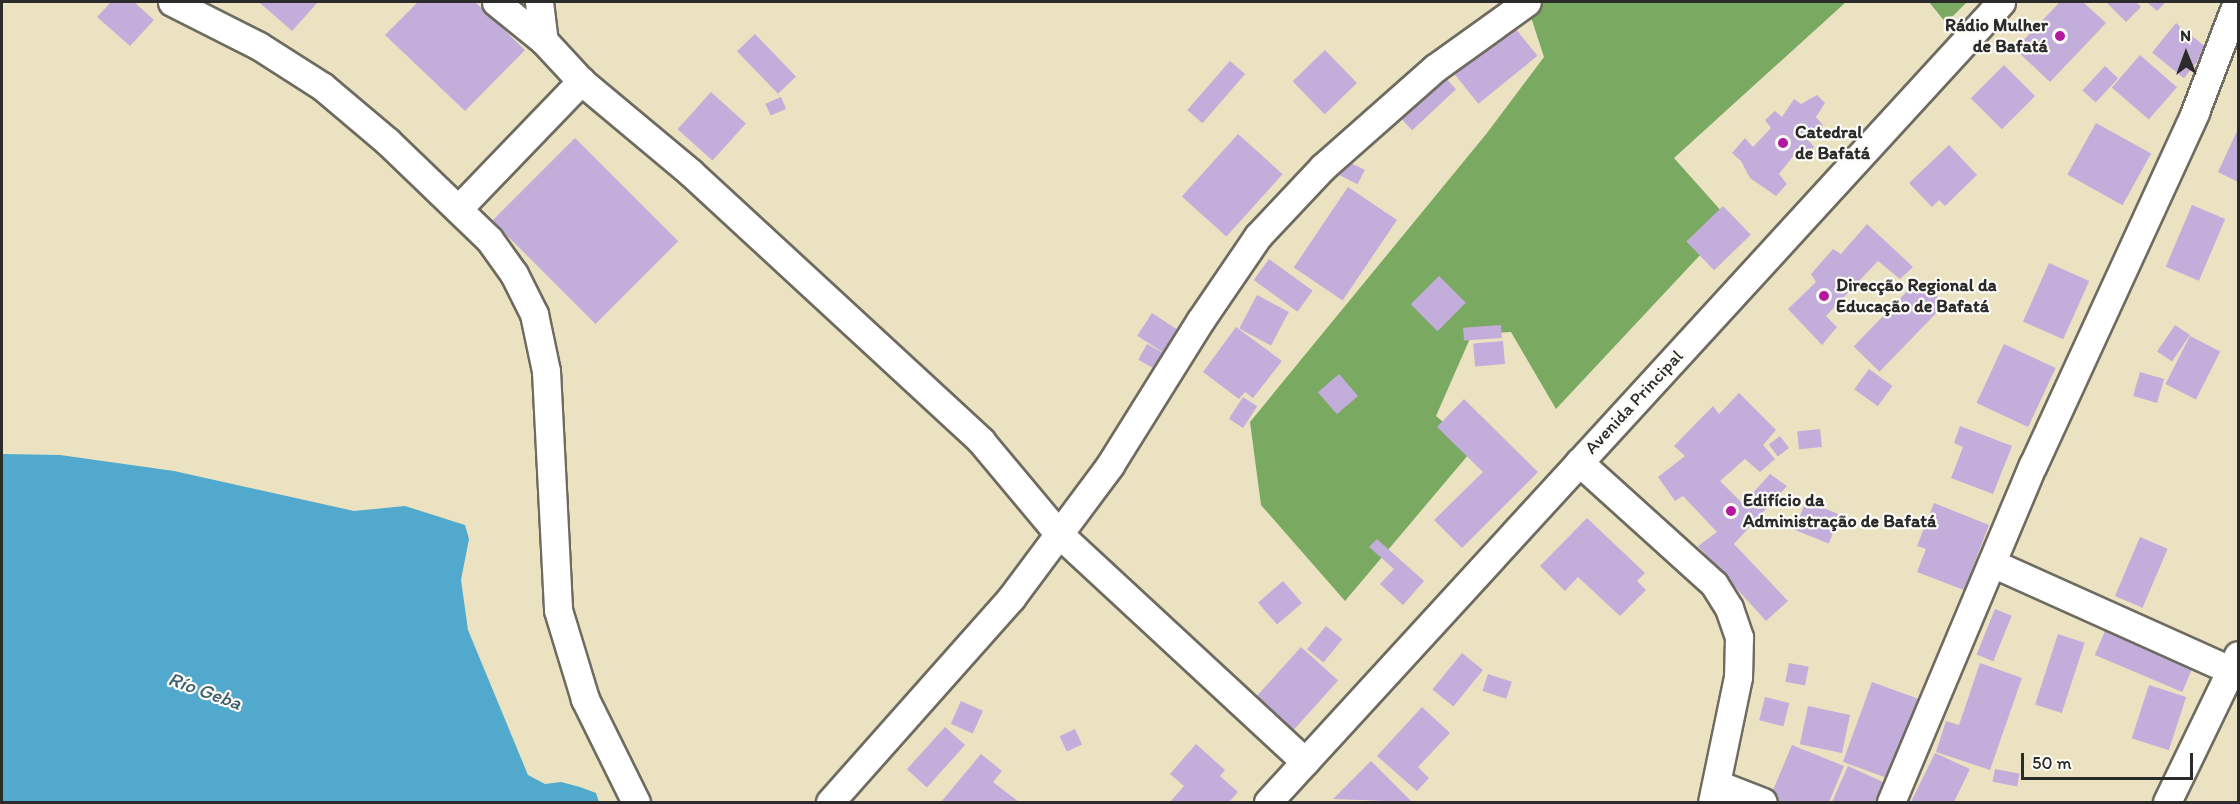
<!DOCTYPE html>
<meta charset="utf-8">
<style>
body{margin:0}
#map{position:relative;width:2240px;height:804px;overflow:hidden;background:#ebe2c1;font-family:Itim,sans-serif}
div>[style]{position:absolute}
.forest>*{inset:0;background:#7aa962}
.water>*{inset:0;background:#51aace}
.building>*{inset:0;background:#c3adda;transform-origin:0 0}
.roads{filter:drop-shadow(2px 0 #6e6b60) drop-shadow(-2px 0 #6e6b60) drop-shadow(0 2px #6e6b60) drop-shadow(0 -2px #6e6b60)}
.minor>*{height:27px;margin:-13.5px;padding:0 13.5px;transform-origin:13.5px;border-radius:13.5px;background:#fff}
.dots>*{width:16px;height:16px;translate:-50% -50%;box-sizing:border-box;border:3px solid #fdfcf7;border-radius:50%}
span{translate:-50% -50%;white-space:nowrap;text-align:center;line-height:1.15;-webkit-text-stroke:4.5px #fdfcf7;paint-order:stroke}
.poi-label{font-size:18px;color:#2b2b2b;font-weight:700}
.right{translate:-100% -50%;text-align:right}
.left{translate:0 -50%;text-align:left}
.street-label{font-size:18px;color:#2b2b2b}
.water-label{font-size:20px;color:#3a5e6c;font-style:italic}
.frame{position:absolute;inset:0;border:3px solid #2b2b2b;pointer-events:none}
.north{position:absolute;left:2156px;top:24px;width:60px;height:60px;-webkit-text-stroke:4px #fdfcf7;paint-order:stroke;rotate:359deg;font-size:16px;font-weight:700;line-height:24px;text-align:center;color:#2b2b2b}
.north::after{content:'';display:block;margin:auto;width:21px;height:27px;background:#2b2b2b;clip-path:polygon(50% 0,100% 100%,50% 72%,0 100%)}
.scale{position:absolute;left:2021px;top:753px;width:172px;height:27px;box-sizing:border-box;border:3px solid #2b2b2b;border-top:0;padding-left:8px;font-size:18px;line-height:21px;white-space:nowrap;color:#2b2b2b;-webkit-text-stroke:4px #fdfcf7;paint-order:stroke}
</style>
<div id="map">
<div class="forest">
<i style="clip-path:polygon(1526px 2px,1846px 2px,1674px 158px,1731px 222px,1556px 409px,1511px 332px,1472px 334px,1436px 416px,1474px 448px,1345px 601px,1261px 505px,1250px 422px,1487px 133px,1544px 57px)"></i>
<i style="clip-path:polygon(1929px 2px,1967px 2px,1946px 23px)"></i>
</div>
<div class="water">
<i style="clip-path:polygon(2px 454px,60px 455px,174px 471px,354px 511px,405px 506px,465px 525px,469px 539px,461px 580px,468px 630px,528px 775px,545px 784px,561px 782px,580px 787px,596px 793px,599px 802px,2px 802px)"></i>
</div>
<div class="building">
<i style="clip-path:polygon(111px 2px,134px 2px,154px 20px,130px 46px,97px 17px)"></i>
<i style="clip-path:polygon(259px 2px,318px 2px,292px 31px)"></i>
<i style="clip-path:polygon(418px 2px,475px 2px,525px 50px,465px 111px,385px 35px)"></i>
<i style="clip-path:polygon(2060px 2px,2083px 2px,2106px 23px,2050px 82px,2015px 49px)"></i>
<i style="clip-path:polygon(2106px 2px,2136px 2px,2141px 7px,2126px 22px)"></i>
<i style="clip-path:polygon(2147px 2px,2166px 2px,2157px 11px)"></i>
<i style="left:1506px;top:17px;width:50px;height:76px;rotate:51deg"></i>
<i style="left:2176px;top:23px;width:41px;height:38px;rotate:39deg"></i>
<i style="left:755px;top:34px;width:59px;height:25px;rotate:46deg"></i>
<i style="left:1325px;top:50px;width:46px;height:45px;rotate:46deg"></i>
<i style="left:2140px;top:55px;width:49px;height:43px;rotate:41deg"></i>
<i style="left:1230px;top:61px;width:20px;height:65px;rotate:41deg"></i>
<i style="left:2004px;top:65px;width:44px;height:47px;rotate:45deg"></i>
<i style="left:2105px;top:66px;width:18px;height:33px;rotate:43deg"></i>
<i style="left:1439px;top:71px;width:25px;height:60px;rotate:47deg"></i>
<i style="left:711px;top:92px;width:47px;height:50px;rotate:42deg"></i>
<i style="clip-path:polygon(1817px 95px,1825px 103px,1816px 117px,1823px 125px,1808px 140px,1814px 147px,1805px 157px,1798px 150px,1779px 174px,1787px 184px,1776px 196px,1750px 178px,1741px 161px,1732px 153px,1745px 138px,1753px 147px,1771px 128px,1765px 120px,1775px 111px,1782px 117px,1794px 99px,1801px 104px)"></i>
<i style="left:781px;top:97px;width:13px;height:17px;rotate:67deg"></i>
<i style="left:2096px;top:123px;width:63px;height:59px;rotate:29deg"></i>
<i style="clip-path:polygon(2238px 129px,2238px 182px,2218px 172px)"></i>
<i style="left:1238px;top:134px;width:60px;height:84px;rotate:42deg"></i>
<i style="left:575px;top:138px;width:146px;height:117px;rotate:45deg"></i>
<i style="clip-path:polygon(1949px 145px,1977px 175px,1945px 206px,1939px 200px,1932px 207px,1909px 183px)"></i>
<i style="left:1347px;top:161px;width:20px;height:16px;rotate:27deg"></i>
<i style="left:1348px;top:187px;width:59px;height:97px;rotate:34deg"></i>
<i style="left:2192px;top:205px;width:36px;height:67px;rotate:23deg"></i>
<i style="left:1723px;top:206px;width:40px;height:51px;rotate:46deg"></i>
<i style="clip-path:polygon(1867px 224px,1913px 267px,1900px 279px,1878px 261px,1826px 316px,1837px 327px,1822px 345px,1788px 309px,1816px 282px,1811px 274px,1833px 249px,1841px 254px)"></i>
<i style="left:1269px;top:259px;width:54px;height:26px;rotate:36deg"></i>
<i style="left:2049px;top:263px;width:44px;height:64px;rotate:24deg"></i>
<i style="left:1439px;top:276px;width:38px;height:40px;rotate:45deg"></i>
<i style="left:1919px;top:279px;width:36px;height:94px;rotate:44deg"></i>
<i style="left:1257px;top:295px;width:36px;height:38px;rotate:28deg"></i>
<i style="left:1152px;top:313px;width:31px;height:27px;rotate:33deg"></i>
<i style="left:1501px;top:325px;width:13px;height:38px;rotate:86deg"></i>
<i style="left:2175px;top:325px;width:18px;height:32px;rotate:34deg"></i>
<i style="clip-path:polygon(1236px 327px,1282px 361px,1253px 398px,1245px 392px,1239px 399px,1203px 372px)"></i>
<i style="left:2190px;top:336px;width:34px;height:54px;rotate:27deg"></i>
<i style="left:1503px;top:341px;width:23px;height:30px;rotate:85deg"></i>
<i style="left:1147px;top:344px;width:18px;height:18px;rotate:29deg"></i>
<i style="left:2004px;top:344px;width:57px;height:65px;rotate:25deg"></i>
<i style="left:1869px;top:369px;width:29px;height:25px;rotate:36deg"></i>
<i style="left:2140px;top:372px;width:25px;height:25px;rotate:16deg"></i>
<i style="left:1339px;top:374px;width:29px;height:28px;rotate:49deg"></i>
<i style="clip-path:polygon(1739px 393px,1776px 430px,1763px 445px,1775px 459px,1760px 472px,1745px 459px,1720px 481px,1743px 504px,1770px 474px,1787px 486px,1734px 544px,1788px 601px,1766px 621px,1698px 546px,1717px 532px,1683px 496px,1675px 501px,1658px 477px,1685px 456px,1674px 446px,1713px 406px,1719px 414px)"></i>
<i style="left:1243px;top:397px;width:17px;height:26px;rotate:33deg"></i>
<i style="clip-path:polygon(1464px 399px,1538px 472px,1462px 548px,1434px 520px,1483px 472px,1437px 427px)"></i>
<i style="clip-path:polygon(1960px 426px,2012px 446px,1993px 494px,1951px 478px,1963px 447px,1954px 443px)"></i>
<i style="left:1820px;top:429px;width:18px;height:23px;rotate:84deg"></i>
<i style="left:1780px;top:436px;width:15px;height:14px;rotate:53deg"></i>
<i style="left:1806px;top:501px;width:37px;height:31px;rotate:22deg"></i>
<i style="clip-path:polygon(1934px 503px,1989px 525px,1964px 590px,1917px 572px,1926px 549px,1917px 546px)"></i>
<i style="clip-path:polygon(1587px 518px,1645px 573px,1637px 581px,1646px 590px,1620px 616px,1578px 577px,1565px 591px,1540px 566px)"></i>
<i style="left:2140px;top:537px;width:30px;height:64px;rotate:23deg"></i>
<i style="clip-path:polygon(1377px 539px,1424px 581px,1403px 605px,1380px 584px,1394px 569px,1369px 547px)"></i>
<i style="left:1283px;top:581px;width:29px;height:33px;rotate:49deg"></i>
<i style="left:1995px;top:609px;width:18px;height:49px;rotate:22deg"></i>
<i style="left:1326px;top:626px;width:21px;height:30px;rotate:39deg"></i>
<i style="left:2105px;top:631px;width:95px;height:26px;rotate:23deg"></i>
<i style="left:2058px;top:634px;width:28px;height:74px;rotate:18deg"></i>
<i style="left:1301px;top:647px;width:50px;height:69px;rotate:42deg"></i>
<i style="left:1462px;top:653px;width:27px;height:47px;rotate:39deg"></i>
<i style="left:1789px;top:663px;width:20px;height:19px;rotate:11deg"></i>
<i style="clip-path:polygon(1980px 663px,2022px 678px,1990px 770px,1936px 752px,1946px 721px,1959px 725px)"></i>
<i style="left:1488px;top:674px;width:25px;height:18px;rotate:18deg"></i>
<i style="left:1872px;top:682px;width:52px;height:85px;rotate:20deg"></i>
<i style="left:2149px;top:685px;width:39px;height:56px;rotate:18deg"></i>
<i style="left:1765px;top:697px;width:25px;height:24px;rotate:14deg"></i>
<i style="left:961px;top:701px;width:24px;height:25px;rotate:24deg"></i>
<i style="left:1808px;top:706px;width:43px;height:39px;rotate:12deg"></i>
<i style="clip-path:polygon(1422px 707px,1450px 733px,1418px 767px,1429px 778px,1417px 791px,1377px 756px)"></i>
<i style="left:945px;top:727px;width:27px;height:57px;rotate:42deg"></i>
<i style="left:1075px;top:729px;width:17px;height:17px;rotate:65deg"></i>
<i style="clip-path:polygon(1196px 744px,1225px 770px,1220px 776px,1238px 792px,1229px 802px,1170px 802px,1184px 786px,1170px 774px)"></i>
<i style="clip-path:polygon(1792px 745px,1844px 766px,1829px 802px,1768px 802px)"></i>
<i style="clip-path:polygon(1935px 753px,1970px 769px,1954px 802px,1911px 802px)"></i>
<i style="clip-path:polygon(981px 754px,1002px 771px,993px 782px,1019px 802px,941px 802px)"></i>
<i style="clip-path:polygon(1371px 761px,1412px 802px,1333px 799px)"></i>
<i style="clip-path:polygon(1848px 766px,1885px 783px,1876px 802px,1832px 802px)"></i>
<i style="left:1995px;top:769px;width:25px;height:13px;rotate:11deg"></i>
</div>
<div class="roads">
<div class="minor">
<i style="left:172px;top:2px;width:97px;rotate:26.8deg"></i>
<i style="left:259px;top:46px;width:76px;rotate:32.6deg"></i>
<i style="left:323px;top:87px;width:84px;rotate:40.2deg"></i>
<i style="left:387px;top:141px;width:141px;rotate:43.9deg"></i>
<i style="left:489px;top:239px;width:43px;rotate:54.5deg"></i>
<i style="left:514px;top:274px;width:45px;rotate:63.4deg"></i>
<i style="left:534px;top:314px;width:58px;rotate:78.1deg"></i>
<i style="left:546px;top:371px;width:239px;rotate:87.1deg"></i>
<i style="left:558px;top:610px;width:93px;rotate:73.1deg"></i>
<i style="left:585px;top:699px;width:115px;rotate:63.7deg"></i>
<i style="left:496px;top:2px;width:62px;rotate:39.1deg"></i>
<i style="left:544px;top:41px;width:54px;rotate:47.2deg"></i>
<i style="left:581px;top:81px;width:143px;rotate:39.9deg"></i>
<i style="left:691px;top:173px;width:395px;rotate:42.7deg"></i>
<i style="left:981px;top:441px;width:119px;rotate:50.1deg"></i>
<i style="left:1057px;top:532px;width:338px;rotate:42.8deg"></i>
<i style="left:539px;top:2px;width:39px;rotate:83deg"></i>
<i style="left:458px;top:209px;width:178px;rotate:-46.1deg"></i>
<i style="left:1579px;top:462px;width:182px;rotate:42.1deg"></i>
<i style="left:1714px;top:584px;width:28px;rotate:58deg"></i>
<i style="left:1729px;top:608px;width:31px;rotate:71deg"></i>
<i style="left:1739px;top:637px;width:40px;rotate:91.4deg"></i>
<i style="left:1738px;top:677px;width:128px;rotate:101.7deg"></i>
<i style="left:1992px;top:563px;width:261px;rotate:24.2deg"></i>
<i style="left:1717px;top:784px;width:49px;rotate:21.4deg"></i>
<i style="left:830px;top:802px;width:273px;rotate:-48.4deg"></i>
<i style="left:1011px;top:598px;width:166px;rotate:-53.3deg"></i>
<i style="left:1110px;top:465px;width:170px;rotate:-58deg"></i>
<i style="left:1200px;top:321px;width:103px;rotate:-55.7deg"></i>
<i style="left:1258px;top:236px;width:95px;rotate:-46.7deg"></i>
<i style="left:1323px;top:167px;width:149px;rotate:-41.5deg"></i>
<i style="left:1435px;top:68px;width:113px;rotate:-35.7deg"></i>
<i style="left:1268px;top:802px;width:1085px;rotate:-47.5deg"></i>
<i style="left:1891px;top:802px;width:366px;rotate:-67.2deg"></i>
<i style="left:2033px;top:465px;width:388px;rotate:-65.3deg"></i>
<i style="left:2195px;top:112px;width:118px;rotate:-69.1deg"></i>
<i style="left:2167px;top:802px;width:163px;rotate:-64.2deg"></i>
</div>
</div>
<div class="dots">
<i style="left:2060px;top:36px;background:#b5179e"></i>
<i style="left:1783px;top:143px;background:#b5179e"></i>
<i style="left:1824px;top:296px;background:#b5179e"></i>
<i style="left:1731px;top:511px;background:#b5179e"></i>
</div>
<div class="poi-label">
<span class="right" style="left:2048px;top:36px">Rádio Mulher<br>de Bafatá</span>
<span class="left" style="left:1795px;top:143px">Catedral<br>de Bafatá</span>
<span class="left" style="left:1836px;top:296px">Direcção Regional da<br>Educação de Bafatá</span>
<span class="left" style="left:1743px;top:511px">Edifício da<br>Administração de Bafatá</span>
</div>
<div class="street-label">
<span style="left:1634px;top:402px;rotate:-47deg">Avenida Principal</span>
</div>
<div class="water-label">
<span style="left:205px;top:691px;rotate:20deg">Río Geba</span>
</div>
<div class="frame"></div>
<div class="north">N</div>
<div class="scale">50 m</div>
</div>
